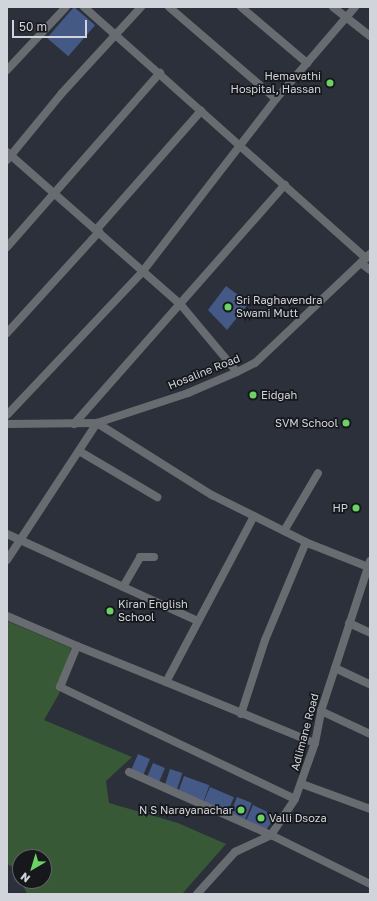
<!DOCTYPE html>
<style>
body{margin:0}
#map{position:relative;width:377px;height:901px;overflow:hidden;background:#2b303a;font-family:"Golos Text",sans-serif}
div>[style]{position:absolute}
.green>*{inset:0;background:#385935}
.building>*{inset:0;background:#455986;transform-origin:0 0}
.minor>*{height:8px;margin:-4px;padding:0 4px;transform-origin:4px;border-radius:4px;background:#686b70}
.tertiary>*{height:8px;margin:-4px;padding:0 4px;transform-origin:4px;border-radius:4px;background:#686b70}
.dots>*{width:11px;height:11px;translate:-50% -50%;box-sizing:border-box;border:2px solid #16181c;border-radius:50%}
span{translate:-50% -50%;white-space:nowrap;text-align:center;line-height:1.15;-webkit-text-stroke:3.5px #16181c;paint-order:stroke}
.poi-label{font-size:11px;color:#d1d4db}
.right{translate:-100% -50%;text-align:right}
.left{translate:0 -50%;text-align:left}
.street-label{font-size:11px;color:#d1d4db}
.frame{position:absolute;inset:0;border:8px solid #d1d4db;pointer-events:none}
.north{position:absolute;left:12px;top:849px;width:40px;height:40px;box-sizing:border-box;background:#16181c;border:1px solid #616368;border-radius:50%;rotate:218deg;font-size:11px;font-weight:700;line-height:16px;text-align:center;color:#d1d4db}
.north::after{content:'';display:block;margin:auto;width:14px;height:18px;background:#6ad363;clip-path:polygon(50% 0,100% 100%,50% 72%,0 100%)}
.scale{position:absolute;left:12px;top:20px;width:75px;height:18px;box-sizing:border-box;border:2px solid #d1d4db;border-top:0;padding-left:5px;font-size:12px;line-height:14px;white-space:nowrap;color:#d1d4db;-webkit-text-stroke:3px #16181c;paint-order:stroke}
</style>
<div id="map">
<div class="green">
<i style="clip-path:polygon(7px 621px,71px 648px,59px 694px,44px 720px,132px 757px,106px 781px,109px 803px,178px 823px,226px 844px,182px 894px,27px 894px,21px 881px,44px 881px,44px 857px,20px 857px,20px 879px,16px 869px,7px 864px)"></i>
</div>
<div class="building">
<i style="left:74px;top:7px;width:28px;height:41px;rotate:41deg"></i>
<i style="clip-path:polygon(226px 286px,249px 303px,227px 330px,208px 310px)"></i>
<i style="left:138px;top:754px;width:13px;height:18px;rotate:23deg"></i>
<i style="left:153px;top:763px;width:13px;height:17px;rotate:23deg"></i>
<i style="left:170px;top:769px;width:13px;height:17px;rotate:18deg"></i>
<i style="left:184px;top:776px;width:27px;height:17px;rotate:20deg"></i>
<i style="left:210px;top:787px;width:26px;height:18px;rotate:23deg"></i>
<i style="left:237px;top:797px;width:16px;height:21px;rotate:22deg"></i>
<i style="clip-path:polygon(253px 805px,276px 816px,266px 830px,246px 821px)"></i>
</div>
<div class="minor">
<i style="left:84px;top:7px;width:378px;rotate:41.7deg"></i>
<i style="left:169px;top:7px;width:141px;rotate:40.7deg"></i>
<i style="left:241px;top:7px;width:87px;rotate:40.3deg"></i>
<i style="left:333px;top:7px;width:47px;rotate:38.1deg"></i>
<i style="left:7px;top:70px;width:86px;rotate:-46.9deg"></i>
<i style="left:7px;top:152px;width:232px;rotate:41.3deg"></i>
<i style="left:181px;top:305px;width:87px;rotate:50.1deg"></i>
<i style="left:7px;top:160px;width:87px;rotate:-50.6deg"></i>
<i style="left:62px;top:93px;width:117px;rotate:-47.4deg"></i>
<i style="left:96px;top:230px;width:159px;rotate:-48.6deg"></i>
<i style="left:7px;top:247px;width:232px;rotate:-48.7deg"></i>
<i style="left:361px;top:263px;width:11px;rotate:38deg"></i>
<i style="left:7px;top:333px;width:137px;rotate:-47.7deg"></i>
<i style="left:7px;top:415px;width:198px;rotate:-46.6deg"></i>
<i style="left:143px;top:271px;width:217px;rotate:-52.3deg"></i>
<i style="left:276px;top:99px;width:121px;rotate:-49.3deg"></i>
<i style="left:74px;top:424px;width:319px;rotate:-48.6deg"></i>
<i style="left:79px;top:451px;width:91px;rotate:30.5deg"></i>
<i style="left:254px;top:516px;width:188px;rotate:117.9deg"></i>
<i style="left:166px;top:682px;width:161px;rotate:22.3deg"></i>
<i style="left:284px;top:531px;width:67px;rotate:-59.6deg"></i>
<i style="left:7px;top:534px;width:210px;rotate:24.5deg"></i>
<i style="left:7px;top:560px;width:164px;rotate:-56.7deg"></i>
<i style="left:97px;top:423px;width:136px;rotate:32.1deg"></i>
<i style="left:212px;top:495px;width:110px;rotate:26.6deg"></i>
<i style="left:310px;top:544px;width:62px;rotate:21.6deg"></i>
<i style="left:123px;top:587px;width:34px;rotate:-60deg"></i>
<i style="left:140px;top:557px;width:14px"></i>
<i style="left:7px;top:616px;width:76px;rotate:23.2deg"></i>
<i style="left:77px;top:646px;width:44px;rotate:112.5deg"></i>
<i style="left:60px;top:687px;width:260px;rotate:25.5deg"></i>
<i style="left:349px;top:623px;width:23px;rotate:25deg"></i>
<i style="left:77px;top:646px;width:96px;rotate:22deg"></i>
<i style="left:335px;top:668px;width:38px;rotate:25deg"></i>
<i style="left:321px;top:711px;width:54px;rotate:25.1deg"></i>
<i style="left:241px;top:714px;width:78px;rotate:-72deg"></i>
<i style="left:265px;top:640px;width:106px;rotate:-67.3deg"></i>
<i style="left:129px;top:772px;width:155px;rotate:23.9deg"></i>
<i style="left:271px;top:835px;width:110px;rotate:26.3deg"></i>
<i style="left:302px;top:784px;width:72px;rotate:20.2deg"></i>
<i style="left:197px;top:894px;width:57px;rotate:-47.9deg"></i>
<i style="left:235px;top:852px;width:40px;rotate:-25deg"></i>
<i style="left:271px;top:835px;width:43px;rotate:-56.3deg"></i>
<i style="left:295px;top:799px;width:59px;rotate:-70.3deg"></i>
<i style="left:315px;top:743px;width:33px;rotate:-79deg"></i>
<i style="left:321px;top:711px;width:158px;rotate:-71.9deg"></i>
</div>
<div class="tertiary">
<i style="left:7px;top:424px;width:90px;rotate:-0.6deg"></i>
<i style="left:97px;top:423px;width:96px;rotate:-18.2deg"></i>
<i style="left:188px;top:393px;width:53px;rotate:-23.2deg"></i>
<i style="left:237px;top:372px;width:20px;rotate:-27deg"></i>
<i style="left:255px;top:363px;width:158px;rotate:-43.5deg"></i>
</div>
<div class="dots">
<i style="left:330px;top:83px;background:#6ad363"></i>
<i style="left:228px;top:307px;background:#6ad363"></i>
<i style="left:253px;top:395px;background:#6ad363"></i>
<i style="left:346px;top:423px;background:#6ad363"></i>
<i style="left:356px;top:508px;background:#6ad363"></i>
<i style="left:110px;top:611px;background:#6ad363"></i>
<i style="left:241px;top:810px;background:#6ad363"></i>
<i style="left:261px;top:818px;background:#6ad363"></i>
</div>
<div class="poi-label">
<span class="right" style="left:321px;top:83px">Hemavathi<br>Hospital, Hassan</span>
<span class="left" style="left:236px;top:307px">Sri Raghavendra<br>Swami Mutt</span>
<span class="left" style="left:261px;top:395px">Eidgah</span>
<span class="right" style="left:338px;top:423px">SVM School</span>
<span class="right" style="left:348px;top:508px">HP</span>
<span class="left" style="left:118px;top:611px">Kiran English<br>School</span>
<span class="right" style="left:233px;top:810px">N S Narayanachar</span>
<span class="left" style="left:269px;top:818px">Valli Dsoza</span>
</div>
<div class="street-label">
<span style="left:204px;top:372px;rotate:-22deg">Hosaline Road</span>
<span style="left:305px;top:732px;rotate:-75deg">Adlimane Road</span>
</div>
<div class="frame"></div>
<div class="north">N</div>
<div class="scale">50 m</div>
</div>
